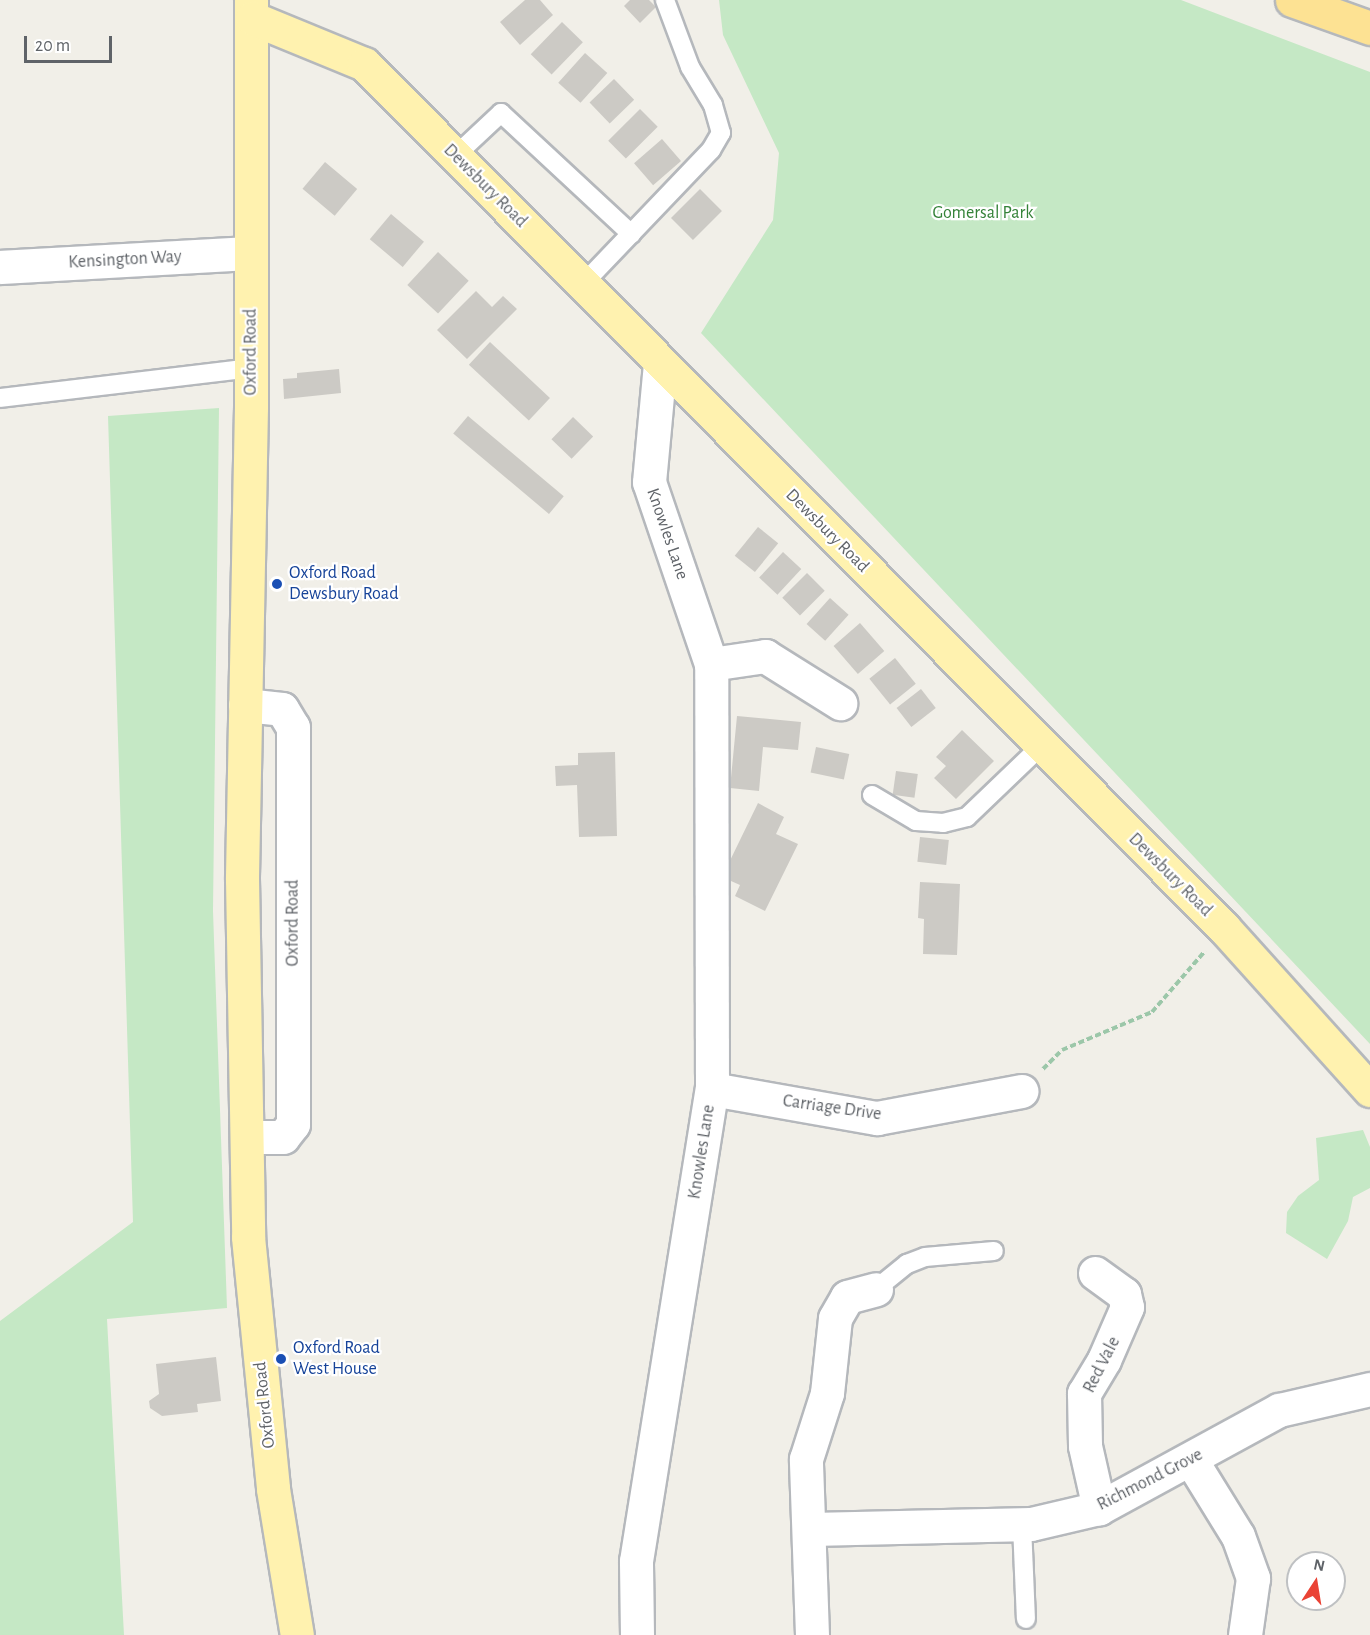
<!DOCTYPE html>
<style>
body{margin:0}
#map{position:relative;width:1370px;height:1635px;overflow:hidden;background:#f1efe8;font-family:"Alegreya Sans",sans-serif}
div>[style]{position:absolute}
.green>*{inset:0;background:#c5e8c5}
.building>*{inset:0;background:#cccac5;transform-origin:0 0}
.path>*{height:4px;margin-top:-2px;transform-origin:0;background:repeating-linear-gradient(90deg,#9cc7a9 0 6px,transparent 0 9px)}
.roads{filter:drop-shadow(2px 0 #b5b8bc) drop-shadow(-2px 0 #b5b8bc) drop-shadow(0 2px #b5b8bc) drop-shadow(0 -2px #b5b8bc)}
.service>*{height:18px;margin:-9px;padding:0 9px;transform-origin:9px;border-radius:9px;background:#fff}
.minor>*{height:33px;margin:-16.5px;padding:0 16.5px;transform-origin:16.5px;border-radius:16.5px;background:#fff}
.primary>*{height:33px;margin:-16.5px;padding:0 16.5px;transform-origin:16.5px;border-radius:16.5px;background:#fff2af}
.motorway>*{height:33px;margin:-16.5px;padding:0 16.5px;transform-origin:16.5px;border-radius:16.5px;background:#fde293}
.dots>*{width:16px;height:16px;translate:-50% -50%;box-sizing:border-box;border:3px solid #fff;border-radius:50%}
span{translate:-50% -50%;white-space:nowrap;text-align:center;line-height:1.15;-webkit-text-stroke:4.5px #fff;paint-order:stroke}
.street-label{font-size:18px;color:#5f6368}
.park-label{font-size:18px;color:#348238}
.transit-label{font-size:18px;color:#164399}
.left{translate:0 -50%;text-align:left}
.north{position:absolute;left:1286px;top:1551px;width:60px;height:60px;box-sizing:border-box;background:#fff;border:2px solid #bfc1c3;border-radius:50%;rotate:12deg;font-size:16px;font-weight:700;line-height:24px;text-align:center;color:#5f6368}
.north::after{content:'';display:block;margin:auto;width:21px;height:27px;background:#ea4335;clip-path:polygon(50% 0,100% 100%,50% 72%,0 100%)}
.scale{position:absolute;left:24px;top:36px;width:88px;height:27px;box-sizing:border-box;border:3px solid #5f6368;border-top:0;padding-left:8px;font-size:18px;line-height:21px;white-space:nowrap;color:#5f6368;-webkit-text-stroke:4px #fff;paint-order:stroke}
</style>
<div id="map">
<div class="green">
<i style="clip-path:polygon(719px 0,1181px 0,1370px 72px,1370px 1044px,701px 333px,773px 220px,779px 153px,723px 35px)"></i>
<i style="clip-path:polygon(219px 408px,213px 911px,227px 1308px,107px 1319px,124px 1635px,0 1635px,0 1321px,133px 1222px,108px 416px)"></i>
<i style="clip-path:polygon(1363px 1130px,1370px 1147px,1370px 1188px,1353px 1197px,1348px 1221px,1327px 1259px,1286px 1233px,1287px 1212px,1298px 1196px,1319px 1180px,1316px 1138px)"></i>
</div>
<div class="building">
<i style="clip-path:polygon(525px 0,540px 0,553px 15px,520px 45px,500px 22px)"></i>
<i style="clip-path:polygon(630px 0,649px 0,656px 7px,640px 23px,624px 6px)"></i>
<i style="left:562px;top:22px;width:29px;height:45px;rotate:44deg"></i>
<i style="left:585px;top:53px;width:30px;height:40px;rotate:42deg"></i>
<i style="left:614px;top:79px;width:29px;height:34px;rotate:46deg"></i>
<i style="left:640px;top:109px;width:25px;height:45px;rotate:45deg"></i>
<i style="left:662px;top:139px;width:29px;height:37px;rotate:49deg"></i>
<i style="left:325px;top:162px;width:42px;height:35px;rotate:40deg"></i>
<i style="left:700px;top:189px;width:31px;height:41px;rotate:45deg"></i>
<i style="left:391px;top:214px;width:43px;height:33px;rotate:40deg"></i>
<i style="left:438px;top:252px;width:42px;height:45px;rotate:43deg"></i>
<i style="clip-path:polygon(476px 291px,492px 307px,503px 296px,517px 309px,467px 359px,437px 330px)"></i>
<i style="left:490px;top:342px;width:82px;height:31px;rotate:43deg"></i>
<i style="clip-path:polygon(339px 369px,341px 393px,284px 399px,283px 379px,297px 378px,297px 373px)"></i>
<i style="left:468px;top:416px;width:125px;height:23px;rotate:40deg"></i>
<i style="left:573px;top:417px;width:28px;height:31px;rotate:44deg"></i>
<i style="left:758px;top:527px;width:26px;height:37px;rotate:39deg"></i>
<i style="left:783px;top:552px;width:25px;height:35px;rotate:43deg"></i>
<i style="left:807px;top:573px;width:25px;height:35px;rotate:45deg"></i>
<i style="left:830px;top:598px;width:25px;height:35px;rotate:42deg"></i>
<i style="left:860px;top:623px;width:37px;height:35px;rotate:49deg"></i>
<i style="left:895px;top:658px;width:33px;height:33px;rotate:51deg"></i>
<i style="left:921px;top:689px;width:24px;height:31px;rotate:52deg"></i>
<i style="clip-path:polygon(737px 716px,801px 722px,798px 750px,763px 747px,759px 791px,730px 788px)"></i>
<i style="clip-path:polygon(962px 730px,994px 761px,956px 799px,934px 778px,946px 766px,936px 757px)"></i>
<i style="left:816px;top:747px;width:34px;height:26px;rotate:12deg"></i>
<i style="clip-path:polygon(615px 752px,617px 836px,579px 837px,577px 785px,556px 786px,555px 766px,578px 765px,578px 753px)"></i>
<i style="left:896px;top:771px;width:22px;height:24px;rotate:8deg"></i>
<i style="clip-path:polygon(758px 803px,784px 817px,776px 834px,798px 844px,765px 911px,735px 896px,740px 885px,722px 877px)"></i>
<i style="left:920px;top:837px;width:29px;height:25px;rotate:6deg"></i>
<i style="clip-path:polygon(920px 882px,960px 884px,957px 955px,923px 954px,924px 919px,918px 918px)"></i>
<i style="clip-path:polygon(216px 1357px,221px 1401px,197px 1404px,198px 1412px,162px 1416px,150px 1408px,149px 1401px,159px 1394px,156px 1364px)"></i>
</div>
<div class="path">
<i style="left:1043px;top:1069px;width:27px;rotate:-45deg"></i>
<i style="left:1062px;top:1050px;width:98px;rotate:-22.9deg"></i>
<i style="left:1152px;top:1012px;width:81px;rotate:-49deg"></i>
</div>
<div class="roads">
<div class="service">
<i style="left:455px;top:156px;width:63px;rotate:-43.1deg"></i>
<i style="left:501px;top:113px;width:178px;rotate:42.9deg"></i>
<i style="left:582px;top:285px;width:187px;rotate:-46.3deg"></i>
<i style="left:711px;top:150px;width:20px;rotate:-60deg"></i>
<i style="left:721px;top:133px;width:29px;rotate:-106deg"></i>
<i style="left:713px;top:105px;width:44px;rotate:-121.2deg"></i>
<i style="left:690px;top:67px;width:72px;rotate:-110.5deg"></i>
<i style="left:0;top:398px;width:253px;rotate:-6.8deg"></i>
<i style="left:872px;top:795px;width:51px;rotate:30.6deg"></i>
<i style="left:916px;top:821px;width:27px;rotate:4deg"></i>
<i style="left:943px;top:823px;width:25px;rotate:-14deg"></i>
<i style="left:967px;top:817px;width:103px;rotate:-43.8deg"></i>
<i style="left:876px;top:1289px;width:40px;rotate:-39deg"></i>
<i style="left:907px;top:1264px;width:19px;rotate:-21deg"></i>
<i style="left:925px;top:1257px;width:69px;rotate:-5deg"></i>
<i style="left:1022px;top:1525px;width:94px;rotate:87.6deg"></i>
</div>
<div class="minor">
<i style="left:0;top:267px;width:251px;rotate:-3.2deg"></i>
<i style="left:711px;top:664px;width:55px;rotate:-8.4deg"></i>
<i style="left:765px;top:656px;width:89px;rotate:32.1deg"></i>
<i style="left:245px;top:705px;width:37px;rotate:6deg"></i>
<i style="left:282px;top:709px;width:21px;rotate:59deg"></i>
<i style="left:293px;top:727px;width:397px;rotate:90deg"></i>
<i style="left:293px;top:1124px;width:16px;rotate:128deg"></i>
<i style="left:283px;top:1137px;width:36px;rotate:180deg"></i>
<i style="left:712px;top:1089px;width:168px;rotate:10deg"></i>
<i style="left:877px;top:1118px;width:147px;rotate:-10.6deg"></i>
<i style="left:1095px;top:1273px;width:36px;rotate:36deg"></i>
<i style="left:1124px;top:1294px;width:13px;rotate:77deg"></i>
<i style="left:1127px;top:1307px;width:58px;rotate:113.5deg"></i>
<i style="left:1104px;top:1360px;width:39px;rotate:121deg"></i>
<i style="left:1084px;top:1393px;width:53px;rotate:88.9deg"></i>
<i style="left:1085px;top:1446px;width:64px;rotate:77.3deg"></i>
<i style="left:1191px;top:1460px;width:89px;rotate:58.3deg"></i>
<i style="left:1238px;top:1536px;width:45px;rotate:70.3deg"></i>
<i style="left:1253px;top:1578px;width:58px;rotate:98deg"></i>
<i style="left:811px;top:1529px;width:220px;rotate:-1.3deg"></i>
<i style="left:1031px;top:1524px;width:70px;rotate:-13.2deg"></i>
<i style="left:1099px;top:1508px;width:205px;rotate:-28.6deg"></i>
<i style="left:1279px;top:1410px;width:93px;rotate:-13deg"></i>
<i style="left:637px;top:1635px;width:74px;rotate:-90.8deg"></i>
<i style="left:636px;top:1561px;width:478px;rotate:-80.9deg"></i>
<i style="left:712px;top:1089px;width:425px;rotate:-90.1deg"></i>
<i style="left:711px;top:664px;width:192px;rotate:-108.8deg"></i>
<i style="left:649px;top:482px;width:119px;rotate:-84.7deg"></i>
<i style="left:812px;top:1635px;width:176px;rotate:-92deg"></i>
<i style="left:806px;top:1459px;width:69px;rotate:-72.3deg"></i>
<i style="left:827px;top:1393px;width:75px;rotate:-83.9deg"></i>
<i style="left:835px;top:1318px;width:24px;rotate:-60deg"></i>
<i style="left:847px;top:1297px;width:30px;rotate:-15deg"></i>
</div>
<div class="primary">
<i style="left:251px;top:0;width:407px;rotate:90deg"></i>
<i style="left:251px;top:407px;width:472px;rotate:91.1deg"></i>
<i style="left:242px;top:879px;width:358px;rotate:89deg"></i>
<i style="left:248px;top:1237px;width:253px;rotate:84.3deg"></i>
<i style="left:273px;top:1489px;width:148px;rotate:80.7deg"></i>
<i style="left:252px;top:18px;width:121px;rotate:22.3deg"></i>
<i style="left:364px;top:64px;width:1219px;rotate:45.13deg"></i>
<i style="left:1224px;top:928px;width:218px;rotate:48deg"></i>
</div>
<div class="motorway">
<i style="left:1292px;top:0;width:83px;rotate:19.7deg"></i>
</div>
</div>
<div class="dots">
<i style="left:277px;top:584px;background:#1a4fb4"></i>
<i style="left:281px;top:1359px;background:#1a4fb4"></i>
</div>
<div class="street-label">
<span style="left:485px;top:186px;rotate:45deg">Dewsbury Road</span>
<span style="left:125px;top:260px;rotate:-3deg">Kensington Way</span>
<span style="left:251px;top:352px;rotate:-90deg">Oxford Road</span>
<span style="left:827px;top:531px;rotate:45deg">Dewsbury Road</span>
<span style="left:667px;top:534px;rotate:71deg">Knowles Lane</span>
<span style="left:1170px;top:875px;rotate:45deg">Dewsbury Road</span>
<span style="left:293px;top:923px;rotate:-90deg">Oxford Road</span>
<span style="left:832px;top:1108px;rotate:8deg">Carriage Drive</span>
<span style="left:702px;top:1152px;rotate:-81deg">Knowles Lane</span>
<span style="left:1102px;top:1365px;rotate:-63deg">Red Vale</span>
<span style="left:265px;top:1405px;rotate:-96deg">Oxford Road</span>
<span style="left:1150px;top:1480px;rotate:-27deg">Richmond Grove</span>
</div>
<div class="park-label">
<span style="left:983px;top:213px">Gomersal Park</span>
</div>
<div class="transit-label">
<span class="left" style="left:289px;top:584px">Oxford Road<br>Dewsbury Road</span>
<span class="left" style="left:293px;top:1359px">Oxford Road<br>West House</span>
</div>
<div class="north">N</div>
<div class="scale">20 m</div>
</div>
